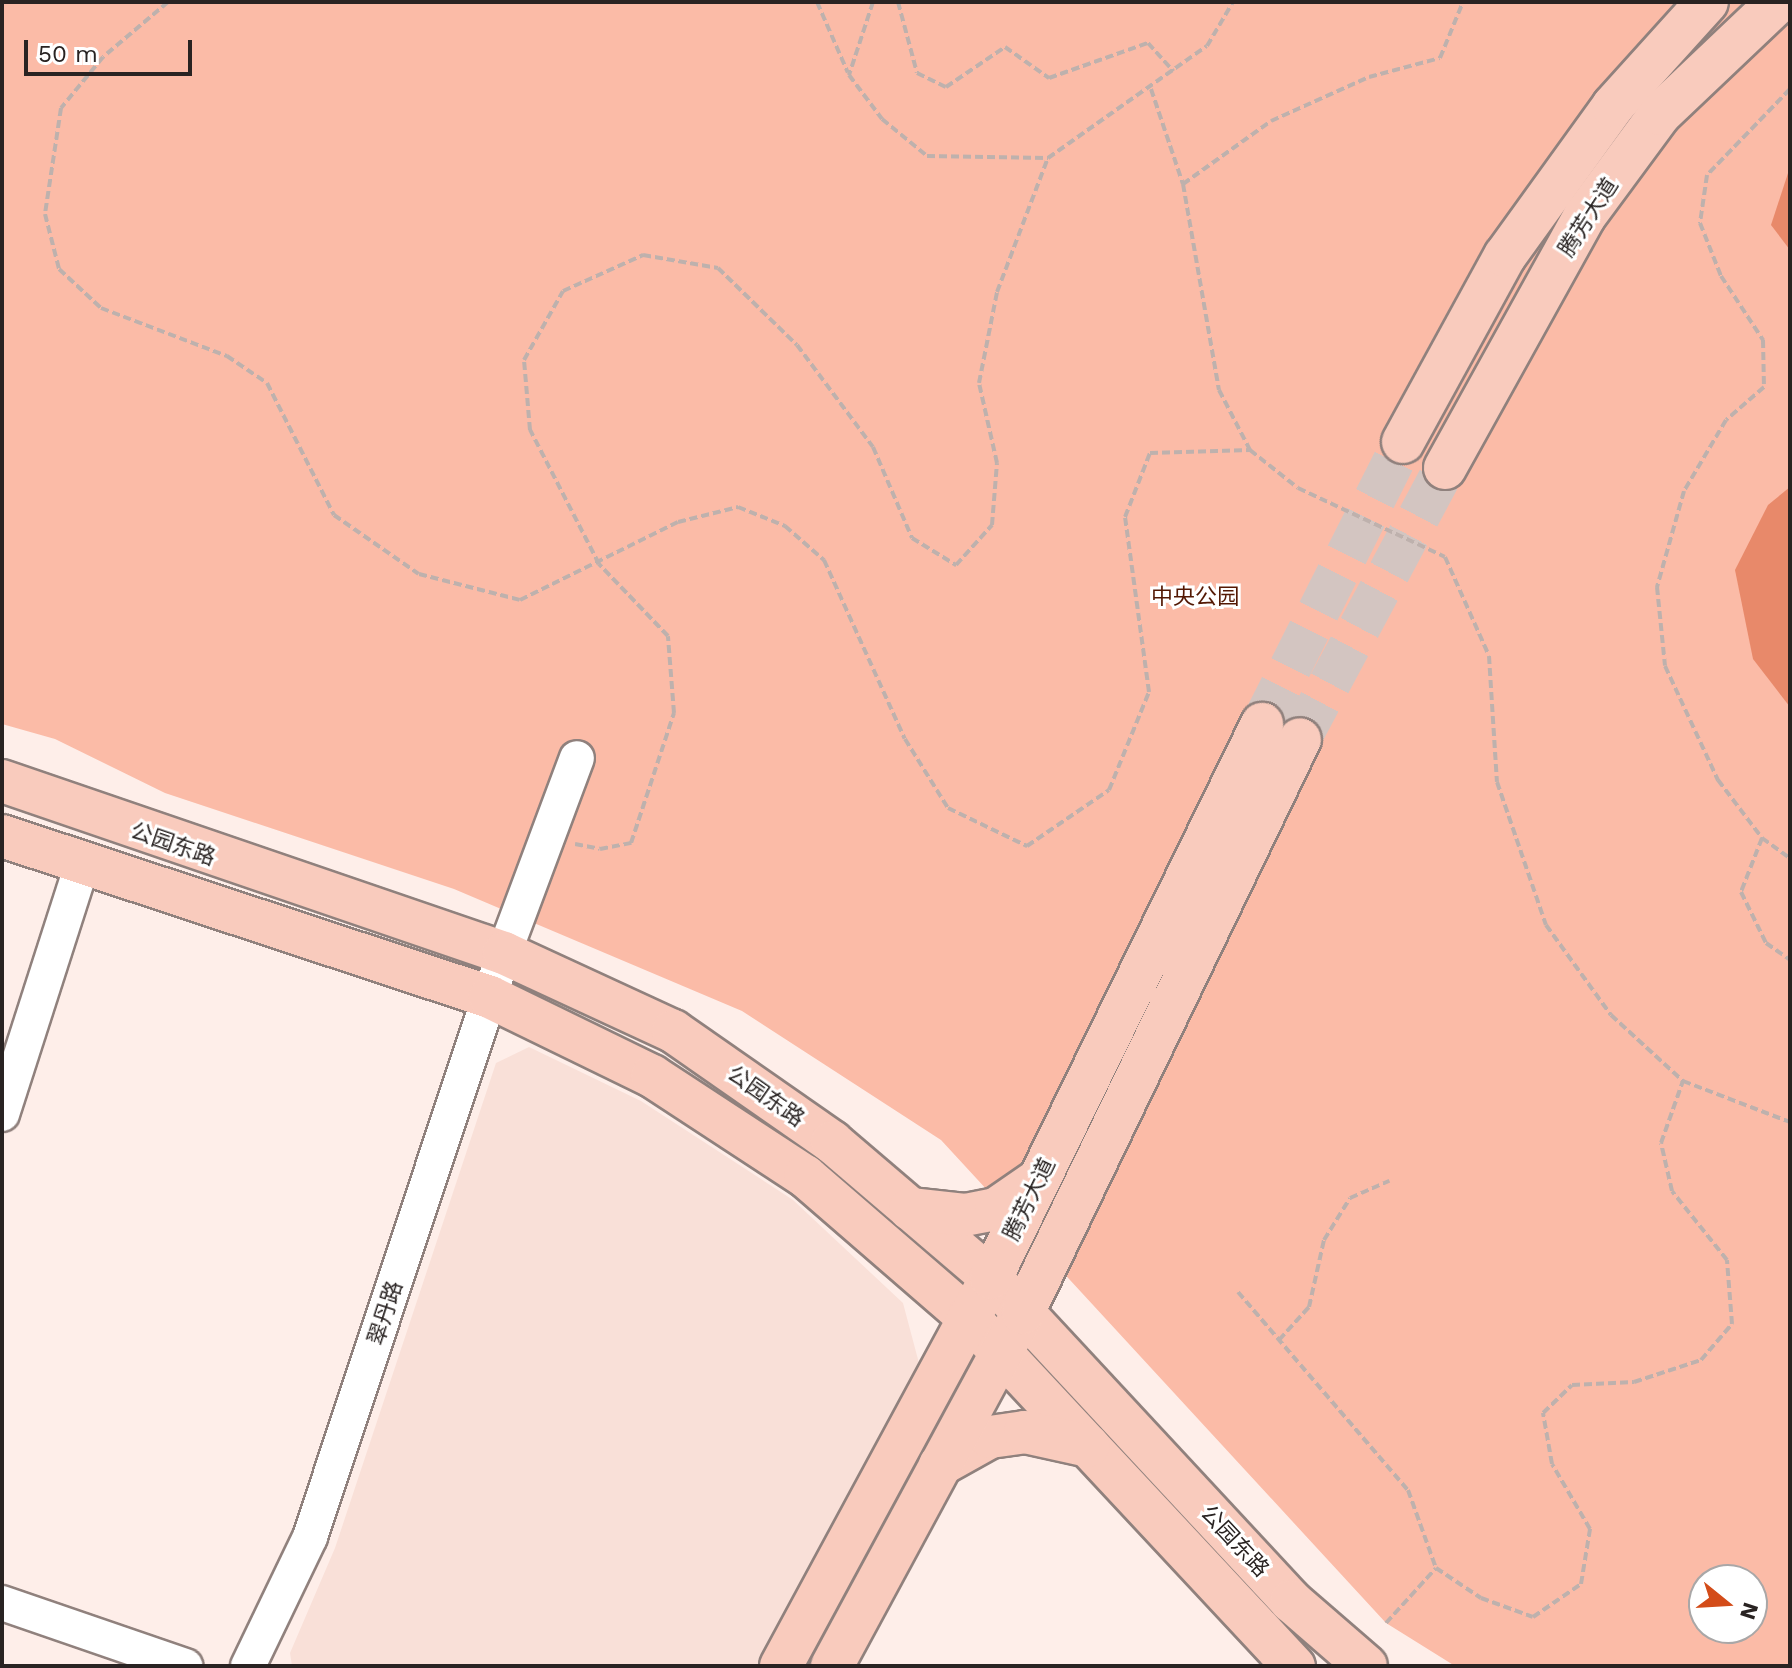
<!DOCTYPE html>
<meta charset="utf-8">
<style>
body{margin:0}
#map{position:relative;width:1792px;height:1668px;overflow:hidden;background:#feeee9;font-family:"Work Sans","Noto Sans SC",sans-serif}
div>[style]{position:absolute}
.built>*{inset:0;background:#f9e0d8}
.green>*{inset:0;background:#fbbba7}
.water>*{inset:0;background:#e8896a}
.major-tunnel>*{height:42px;margin-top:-21px;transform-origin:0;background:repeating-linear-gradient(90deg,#d3c5c1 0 42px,transparent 0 63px)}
.path>*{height:4px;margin-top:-2px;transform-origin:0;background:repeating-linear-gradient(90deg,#beb1ad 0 8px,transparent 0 12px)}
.roads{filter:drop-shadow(2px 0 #90817d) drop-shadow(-2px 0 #90817d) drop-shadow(0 2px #90817d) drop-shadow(0 -2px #90817d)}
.minor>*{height:34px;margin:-17px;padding:0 17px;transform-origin:17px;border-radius:17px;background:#fff}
.major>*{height:42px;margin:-21px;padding:0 21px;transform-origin:21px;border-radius:21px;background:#f9cbbd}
span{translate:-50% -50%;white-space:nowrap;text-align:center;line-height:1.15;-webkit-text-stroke:6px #fff;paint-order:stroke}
.street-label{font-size:22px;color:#292322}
.park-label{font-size:22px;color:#531803}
.frame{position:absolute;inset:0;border:4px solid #292322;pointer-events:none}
.north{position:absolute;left:1688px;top:1564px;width:80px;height:80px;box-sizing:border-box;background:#fff;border:2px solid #a9a7a7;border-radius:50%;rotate:108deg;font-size:22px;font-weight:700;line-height:32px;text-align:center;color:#292322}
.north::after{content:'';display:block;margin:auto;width:28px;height:36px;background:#d34c19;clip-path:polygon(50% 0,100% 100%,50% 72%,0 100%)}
.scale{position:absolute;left:24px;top:40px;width:168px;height:36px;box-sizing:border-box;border:4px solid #292322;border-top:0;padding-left:10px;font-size:24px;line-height:28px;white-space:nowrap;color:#292322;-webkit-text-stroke:6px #fff;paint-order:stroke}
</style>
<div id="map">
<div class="built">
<i style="clip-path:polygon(529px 1047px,641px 1101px,793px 1200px,903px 1303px,920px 1367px,759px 1666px,292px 1666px,290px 1653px,335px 1548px,496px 1063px)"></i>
</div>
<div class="green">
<i style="clip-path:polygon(evenodd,2px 2px,1790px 2px,1790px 1666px,1455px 1666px,1386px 1623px,941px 1140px,742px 1011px,454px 889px,165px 793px,55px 739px,2px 724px,2px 2px,1704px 1580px,1752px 1580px,1752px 1628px,1704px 1628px,1704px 1580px)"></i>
</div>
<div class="water">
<i style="clip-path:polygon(1790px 167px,1790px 250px,1771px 225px)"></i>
<i style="clip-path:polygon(1790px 487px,1790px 707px,1753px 659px,1735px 570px,1768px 505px)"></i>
</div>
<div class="major-tunnel">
<i style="left:1262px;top:724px;width:315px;rotate:-63.4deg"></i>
<i style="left:1300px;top:739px;width:307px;rotate:-61.9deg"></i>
</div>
<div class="path">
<i style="left:168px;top:2px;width:85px;rotate:139.8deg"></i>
<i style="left:103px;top:57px;width:66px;rotate:129.5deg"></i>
<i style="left:61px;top:108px;width:107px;rotate:98.6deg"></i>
<i style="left:45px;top:214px;width:57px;rotate:75.7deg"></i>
<i style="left:59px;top:269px;width:57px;rotate:42.9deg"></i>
<i style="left:101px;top:308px;width:135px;rotate:20.9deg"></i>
<i style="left:227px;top:356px;width:48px;rotate:34deg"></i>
<i style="left:267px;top:383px;width:148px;rotate:63.1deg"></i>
<i style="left:334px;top:515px;width:103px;rotate:34.8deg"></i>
<i style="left:419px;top:574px;width:104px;rotate:14.4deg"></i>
<i style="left:520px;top:600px;width:176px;rotate:-26.3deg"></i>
<i style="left:678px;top:522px;width:62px;rotate:-14deg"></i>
<i style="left:738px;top:507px;width:51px;rotate:22deg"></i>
<i style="left:785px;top:526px;width:52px;rotate:41.1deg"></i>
<i style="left:824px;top:560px;width:196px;rotate:65.7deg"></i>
<i style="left:905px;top:739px;width:81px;rotate:58.1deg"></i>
<i style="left:948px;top:808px;width:88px;rotate:25.7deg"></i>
<i style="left:1027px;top:846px;width:99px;rotate:-34.3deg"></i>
<i style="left:1109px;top:790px;width:106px;rotate:-67.8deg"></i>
<i style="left:1149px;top:692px;width:177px;rotate:-97.8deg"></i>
<i style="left:1125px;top:517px;width:69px;rotate:-68.7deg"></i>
<i style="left:1150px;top:453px;width:100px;rotate:-1.7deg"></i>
<i style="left:817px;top:2px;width:77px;rotate:66.4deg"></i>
<i style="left:873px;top:2px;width:77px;rotate:108.2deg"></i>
<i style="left:849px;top:75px;width:55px;rotate:53.1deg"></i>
<i style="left:882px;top:119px;width:58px;rotate:39.4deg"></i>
<i style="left:927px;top:156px;width:121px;rotate:0.9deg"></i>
<i style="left:898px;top:2px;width:73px;rotate:75deg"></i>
<i style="left:917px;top:73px;width:32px;rotate:26deg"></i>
<i style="left:946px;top:87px;width:71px;rotate:-34.1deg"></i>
<i style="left:1005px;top:47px;width:54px;rotate:35.2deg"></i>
<i style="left:1049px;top:78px;width:105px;rotate:-19.5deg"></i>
<i style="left:1148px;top:43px;width:38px;rotate:48deg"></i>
<i style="left:1151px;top:89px;width:100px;rotate:71.4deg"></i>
<i style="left:1183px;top:184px;width:209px;rotate:80.1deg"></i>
<i style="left:1219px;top:390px;width:68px;rotate:62.7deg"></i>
<i style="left:1250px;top:450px;width:61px;rotate:38.4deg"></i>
<i style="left:1298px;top:488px;width:162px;rotate:25.1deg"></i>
<i style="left:1445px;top:557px;width:108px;rotate:66deg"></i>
<i style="left:1489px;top:656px;width:126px;rotate:86.4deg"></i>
<i style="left:1497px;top:782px;width:151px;rotate:71.1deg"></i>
<i style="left:1546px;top:925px;width:111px;rotate:54.2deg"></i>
<i style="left:1611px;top:1015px;width:98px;rotate:42.5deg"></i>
<i style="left:1683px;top:1081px;width:115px;rotate:21deg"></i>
<i style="left:1790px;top:89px;width:120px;rotate:134deg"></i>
<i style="left:1707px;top:175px;width:49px;rotate:98.3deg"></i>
<i style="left:1700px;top:223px;width:57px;rotate:68.4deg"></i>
<i style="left:1721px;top:276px;width:77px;rotate:56.7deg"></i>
<i style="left:1763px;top:340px;width:47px;rotate:88.8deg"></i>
<i style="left:1764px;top:387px;width:50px;rotate:139deg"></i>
<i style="left:1726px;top:420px;width:82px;rotate:120.6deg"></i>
<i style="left:1684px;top:491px;width:100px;rotate:105.7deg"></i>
<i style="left:1657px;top:587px;width:79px;rotate:84.2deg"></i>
<i style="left:1665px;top:666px;width:126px;rotate:65.1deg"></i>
<i style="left:1718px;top:780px;width:73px;rotate:52.8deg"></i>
<i style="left:1762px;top:838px;width:34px;rotate:36deg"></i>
<i style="left:1183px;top:184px;width:108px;rotate:-35.6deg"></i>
<i style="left:1271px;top:121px;width:107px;rotate:-24.2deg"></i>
<i style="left:1369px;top:77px;width:73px;rotate:-15deg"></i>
<i style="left:1440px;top:58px;width:61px;rotate:-67.7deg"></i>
<i style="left:1762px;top:838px;width:58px;rotate:111.3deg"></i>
<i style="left:1741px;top:892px;width:57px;rotate:63.9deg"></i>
<i style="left:1766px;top:943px;width:29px;rotate:35deg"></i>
<i style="left:575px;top:844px;width:25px;rotate:11deg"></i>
<i style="left:600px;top:849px;width:32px;rotate:-11deg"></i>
<i style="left:631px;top:843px;width:137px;rotate:-71.7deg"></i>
<i style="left:674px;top:713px;width:77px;rotate:-94.5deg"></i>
<i style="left:668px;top:636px;width:100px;rotate:-133.8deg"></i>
<i style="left:599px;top:564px;width:151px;rotate:-117.2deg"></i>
<i style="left:530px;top:430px;width:70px;rotate:-94.9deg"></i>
<i style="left:524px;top:360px;width:79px;rotate:-60.5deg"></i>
<i style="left:563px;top:291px;width:88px;rotate:-24.2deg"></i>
<i style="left:643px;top:255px;width:76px;rotate:9.8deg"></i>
<i style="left:718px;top:268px;width:110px;rotate:44.3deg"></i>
<i style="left:797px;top:345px;width:127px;rotate:53.3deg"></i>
<i style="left:873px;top:447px;width:99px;rotate:66.8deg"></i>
<i style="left:912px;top:538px;width:52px;rotate:31.5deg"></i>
<i style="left:956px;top:565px;width:54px;rotate:-48deg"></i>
<i style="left:992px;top:525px;width:62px;rotate:-85.4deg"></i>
<i style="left:997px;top:463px;width:82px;rotate:-102.7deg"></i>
<i style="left:979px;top:383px;width:93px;rotate:-78.8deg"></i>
<i style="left:997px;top:292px;width:143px;rotate:-69.2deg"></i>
<i style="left:1048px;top:158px;width:194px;rotate:-35.2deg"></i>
<i style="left:1207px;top:46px;width:51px;rotate:-59.4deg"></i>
<i style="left:1238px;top:1292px;width:261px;rotate:49.4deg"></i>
<i style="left:1408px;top:1490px;width:83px;rotate:70.3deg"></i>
<i style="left:1436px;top:1568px;width:54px;rotate:33.7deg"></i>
<i style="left:1481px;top:1598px;width:55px;rotate:20.1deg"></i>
<i style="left:1533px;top:1617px;width:58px;rotate:-34.5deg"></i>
<i style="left:1581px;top:1584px;width:56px;rotate:-80.7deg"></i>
<i style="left:1590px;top:1529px;width:75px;rotate:-120.3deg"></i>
<i style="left:1552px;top:1464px;width:52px;rotate:-100deg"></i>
<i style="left:1543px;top:1413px;width:40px;rotate:-44deg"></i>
<i style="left:1572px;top:1385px;width:62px;rotate:-2.8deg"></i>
<i style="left:1634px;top:1382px;width:71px;rotate:-18.2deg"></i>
<i style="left:1701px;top:1360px;width:48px;rotate:-49.3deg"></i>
<i style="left:1732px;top:1324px;width:64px;rotate:-94.5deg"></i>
<i style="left:1727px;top:1260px;width:88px;rotate:-128.6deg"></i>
<i style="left:1672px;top:1191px;width:49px;rotate:-102.9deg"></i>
<i style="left:1661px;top:1143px;width:66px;rotate:-70.5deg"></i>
<i style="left:1279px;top:1340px;width:45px;rotate:-47.7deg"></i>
<i style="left:1309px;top:1307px;width:69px;rotate:-77.4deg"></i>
<i style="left:1324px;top:1240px;width:49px;rotate:-58.2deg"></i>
<i style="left:1350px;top:1198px;width:43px;rotate:-23.6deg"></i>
<i style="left:1386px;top:1623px;width:74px;rotate:-47.7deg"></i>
</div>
<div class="roads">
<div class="minor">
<i style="left:2px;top:1114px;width:265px;rotate:-72.2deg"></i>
<i style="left:2px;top:1603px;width:194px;rotate:19deg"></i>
<i style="left:248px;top:1666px;width:143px;rotate:-64.3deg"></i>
<i style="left:310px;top:1537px;width:615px;rotate:-71.62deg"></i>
<i style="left:504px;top:953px;width:208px;rotate:-69.5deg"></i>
</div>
<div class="major">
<i style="left:1403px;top:442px;width:212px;rotate:-61.3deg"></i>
<i style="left:1505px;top:256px;width:185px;rotate:-54.2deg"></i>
<i style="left:1613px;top:106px;width:140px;rotate:-47.9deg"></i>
<i style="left:1445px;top:468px;width:287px;rotate:-61deg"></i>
<i style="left:1584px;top:217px;width:128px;rotate:-53.6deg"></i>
<i style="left:1660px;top:114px;width:163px;rotate:-43.5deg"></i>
<i style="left:2px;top:781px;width:531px;rotate:18.91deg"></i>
<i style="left:504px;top:953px;width:186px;rotate:24.8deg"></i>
<i style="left:673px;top:1031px;width:194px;rotate:34.9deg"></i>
<i style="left:832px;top:1142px;width:209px;rotate:40.5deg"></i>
<i style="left:991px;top:1278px;width:441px;rotate:47.1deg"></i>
<i style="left:1291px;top:1601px;width:99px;rotate:40.9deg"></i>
<i style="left:2px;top:836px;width:514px;rotate:18.26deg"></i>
<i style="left:490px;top:997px;width:180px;rotate:26deg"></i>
<i style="left:652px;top:1076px;width:183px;rotate:33.2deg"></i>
<i style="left:805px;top:1176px;width:216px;rotate:40.9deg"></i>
<i style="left:968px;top:1317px;width:478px;rotate:47deg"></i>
<i style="left:910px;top:1209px;width:55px;rotate:6.2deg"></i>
<i style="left:965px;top:1215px;width:32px;rotate:-11deg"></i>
<i style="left:996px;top:1209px;width:51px;rotate:-34.6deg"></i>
<i style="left:940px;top:1465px;width:57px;rotate:-29.2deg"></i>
<i style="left:990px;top:1437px;width:35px;rotate:-8deg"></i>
<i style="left:1025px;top:1432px;width:65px;rotate:12.5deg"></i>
<i style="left:781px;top:1666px;width:441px;rotate:-61.6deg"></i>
<i style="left:991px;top:1278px;width:617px;rotate:-63.93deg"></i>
<i style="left:832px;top:1666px;width:401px;rotate:-61.6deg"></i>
<i style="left:1023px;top:1313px;width:637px;rotate:-64.24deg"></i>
</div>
</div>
<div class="street-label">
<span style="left:1588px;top:217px;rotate:-57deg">腾芳大道</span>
<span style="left:173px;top:844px;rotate:19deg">公园东路</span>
<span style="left:766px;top:1096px;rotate:35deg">公园东路</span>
<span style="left:1029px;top:1199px;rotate:-64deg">腾芳大道</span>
<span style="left:385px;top:1313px;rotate:-72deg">翠丹路</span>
<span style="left:1235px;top:1541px;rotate:47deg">公园东路</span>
</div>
<div class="park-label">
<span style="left:1195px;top:597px">中央公园</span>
</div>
<div class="frame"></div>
<div class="north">N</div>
<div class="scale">50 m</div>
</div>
